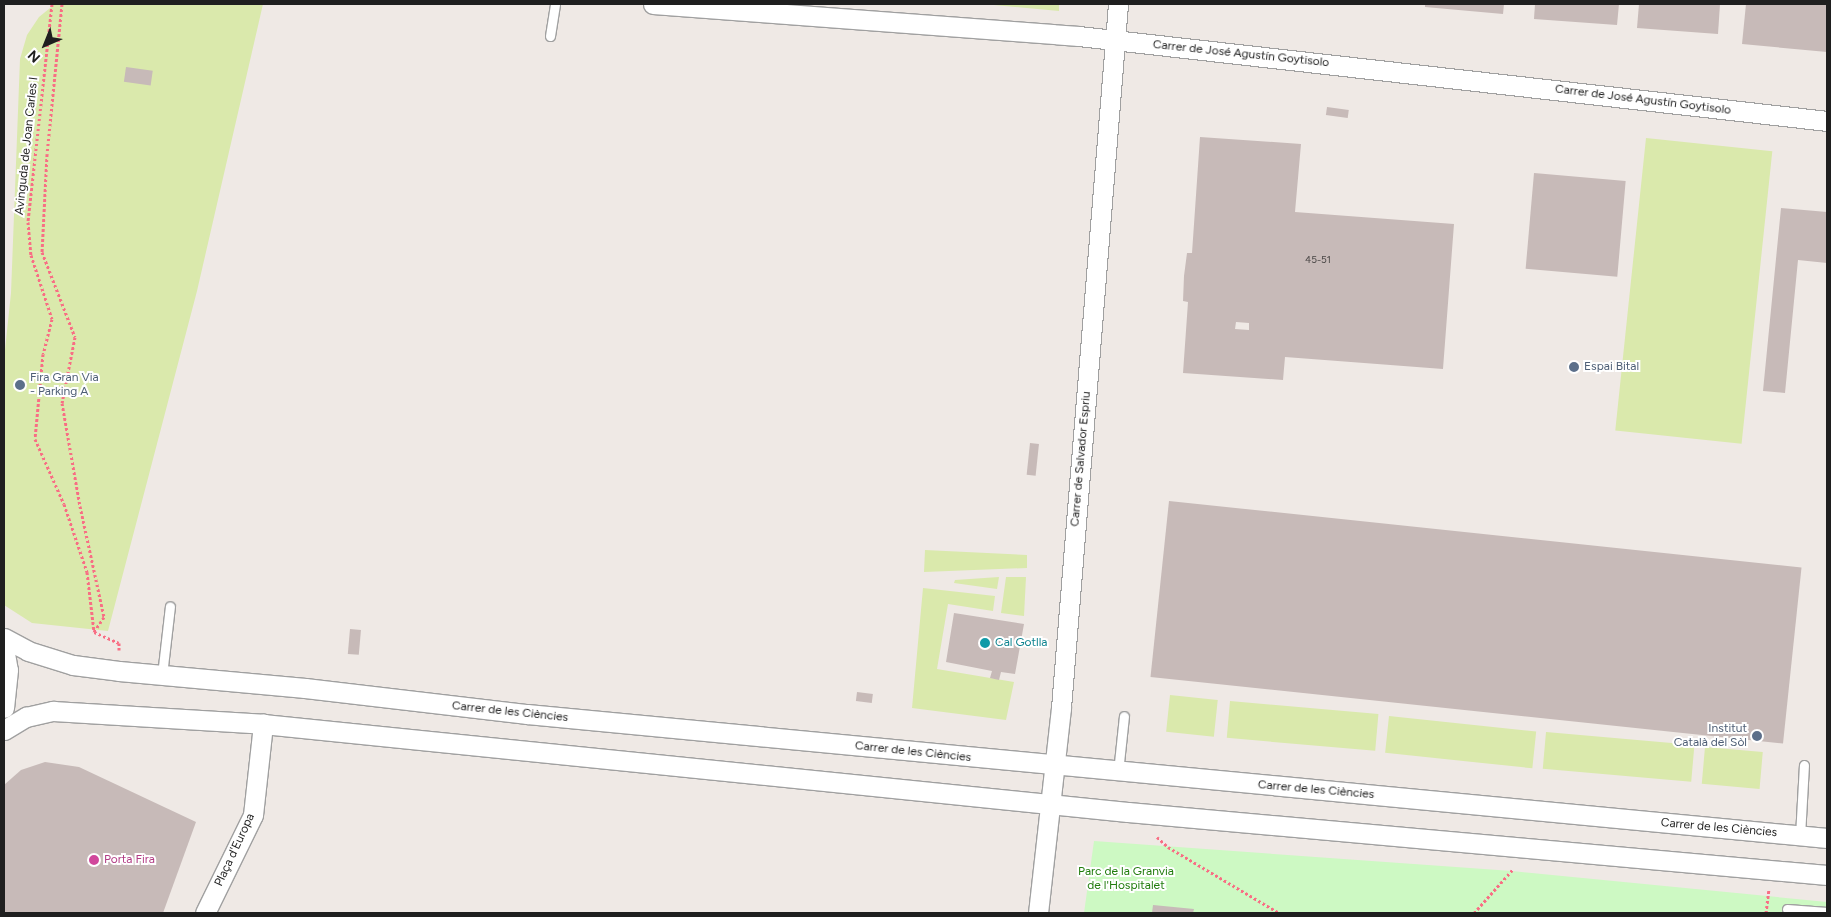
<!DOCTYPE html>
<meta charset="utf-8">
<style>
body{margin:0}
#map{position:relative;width:1831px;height:917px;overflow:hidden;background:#efe9e5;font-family:Figtree,sans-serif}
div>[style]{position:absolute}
.grass>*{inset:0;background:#dae9ac;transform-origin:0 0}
.park>*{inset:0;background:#cdf9c3}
.building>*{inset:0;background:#c7bab8;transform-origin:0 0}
.path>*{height:3px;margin-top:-1.5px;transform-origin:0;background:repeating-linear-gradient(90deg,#f86e84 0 2.5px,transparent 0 5px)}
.roads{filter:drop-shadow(1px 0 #a0a0a0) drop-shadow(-1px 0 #a0a0a0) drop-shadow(0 1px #a0a0a0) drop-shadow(0 -1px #a0a0a0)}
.lane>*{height:9px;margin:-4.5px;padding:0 4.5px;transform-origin:4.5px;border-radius:4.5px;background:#fff}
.street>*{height:19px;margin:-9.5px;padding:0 9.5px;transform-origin:9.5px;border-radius:9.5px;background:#fff}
.dots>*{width:14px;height:14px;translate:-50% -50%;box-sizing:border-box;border:2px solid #fff;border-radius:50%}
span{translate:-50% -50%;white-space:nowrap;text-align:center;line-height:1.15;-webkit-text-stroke:4px #fff;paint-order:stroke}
.number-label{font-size:10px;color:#494645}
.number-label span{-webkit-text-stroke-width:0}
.street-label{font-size:12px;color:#1f1f1f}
.service-label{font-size:12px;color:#4e5e75}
.left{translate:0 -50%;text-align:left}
.right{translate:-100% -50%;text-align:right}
.culture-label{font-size:12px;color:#0d838f}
.hotel-label{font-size:12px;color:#b23c85}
.park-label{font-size:12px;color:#217c0d}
.frame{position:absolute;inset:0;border:5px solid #1f1f1f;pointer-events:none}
.north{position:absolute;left:20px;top:20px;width:50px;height:50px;-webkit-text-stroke:4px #fff;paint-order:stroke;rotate:224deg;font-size:14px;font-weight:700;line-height:20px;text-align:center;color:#1f1f1f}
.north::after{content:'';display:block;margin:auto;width:18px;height:22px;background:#1f1f1f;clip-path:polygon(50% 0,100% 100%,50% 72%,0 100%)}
</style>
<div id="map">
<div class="grass">
<i style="clip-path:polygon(55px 4px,263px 4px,197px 291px,108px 631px,32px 623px,4px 605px,4px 359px,11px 293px,20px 59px,27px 35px,39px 17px)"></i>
<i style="clip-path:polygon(983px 4px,1059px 4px,1059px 11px)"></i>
<i style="left:1646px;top:138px;width:127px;height:294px;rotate:6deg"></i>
<i style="clip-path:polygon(925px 550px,1027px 555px,1027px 568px,924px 572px)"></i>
<i style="clip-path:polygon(999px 577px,997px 589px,954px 583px,955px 580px)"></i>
<i style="clip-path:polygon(1006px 577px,1026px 577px,1024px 616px,1001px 613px)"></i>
<i style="clip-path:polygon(923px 588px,995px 596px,993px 611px,948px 604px,937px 669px,1014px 682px,1006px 720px,912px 708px)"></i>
<i style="left:1170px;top:695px;width:48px;height:37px;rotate:6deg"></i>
<i style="left:1230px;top:701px;width:149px;height:37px;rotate:5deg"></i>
<i style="left:1389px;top:716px;width:148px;height:37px;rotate:6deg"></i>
<i style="left:1546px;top:732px;width:149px;height:37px;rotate:5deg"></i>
<i style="left:1705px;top:747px;width:58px;height:37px;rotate:5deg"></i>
</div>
<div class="park">
<i style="clip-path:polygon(1094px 841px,1512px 871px,1827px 902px,1827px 913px,1084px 913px)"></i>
</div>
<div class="building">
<i style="clip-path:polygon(1425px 4px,1504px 4px,1503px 14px,1425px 7px)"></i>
<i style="clip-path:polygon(1535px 4px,1619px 4px,1617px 25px,1534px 19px)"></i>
<i style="clip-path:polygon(1639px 4px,1720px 4px,1718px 34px,1637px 28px)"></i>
<i style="clip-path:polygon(1746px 4px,1827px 4px,1827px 52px,1742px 44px)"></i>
<i style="left:126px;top:67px;width:27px;height:15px;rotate:8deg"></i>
<i style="left:1327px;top:107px;width:22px;height:8px;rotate:8deg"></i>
<i style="clip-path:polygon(evenodd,1200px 137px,1301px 144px,1295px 212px,1454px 224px,1443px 369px,1285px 357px,1283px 380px,1183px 373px,1188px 302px,1183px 301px,1184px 276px,1187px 253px,1192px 253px,1200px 137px,1236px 322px,1249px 323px,1249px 330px,1235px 329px,1236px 322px)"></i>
<i style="left:1534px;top:173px;width:92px;height:96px;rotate:5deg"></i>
<i style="clip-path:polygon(1781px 208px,1827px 212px,1827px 263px,1798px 260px,1785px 393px,1763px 391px)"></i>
<i style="left:1030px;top:443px;width:9px;height:32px;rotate:6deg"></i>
<i style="left:1169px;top:501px;width:636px;height:177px;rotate:6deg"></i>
<i style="clip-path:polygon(954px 613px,1024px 624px,1015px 674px,1001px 672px,999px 680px,990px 678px,992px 671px,946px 662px)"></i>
<i style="left:350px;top:629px;width:11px;height:25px;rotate:5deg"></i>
<i style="left:857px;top:692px;width:16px;height:9px;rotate:7deg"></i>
<i style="clip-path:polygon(45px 762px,79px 767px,196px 822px,163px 913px,4px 913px,4px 785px,21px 770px)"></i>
<i style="clip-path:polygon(1153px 905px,1194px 909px,1193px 913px,1152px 913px)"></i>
</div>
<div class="path">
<i style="left:52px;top:4px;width:219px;rotate:96.3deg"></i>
<i style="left:28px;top:222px;width:33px;rotate:85deg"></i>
<i style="left:31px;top:255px;width:67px;rotate:71.8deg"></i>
<i style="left:52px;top:319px;width:36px;rotate:104deg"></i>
<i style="left:43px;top:354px;width:85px;rotate:95.4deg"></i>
<i style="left:35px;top:439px;width:71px;rotate:66deg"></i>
<i style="left:64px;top:504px;width:72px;rotate:71.3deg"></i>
<i style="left:87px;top:572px;width:60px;rotate:83.3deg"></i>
<i style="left:94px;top:632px;width:27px;rotate:24deg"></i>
<i style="left:119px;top:643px;width:7px;rotate:90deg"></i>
<i style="left:62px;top:4px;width:151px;rotate:95.7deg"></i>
<i style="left:47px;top:154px;width:98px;rotate:92.9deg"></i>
<i style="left:42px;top:252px;width:91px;rotate:68.8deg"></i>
<i style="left:75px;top:337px;width:67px;rotate:101.1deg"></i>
<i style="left:62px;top:403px;width:105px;rotate:80.1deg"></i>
<i style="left:80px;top:506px;width:114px;rotate:77.8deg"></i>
<i style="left:104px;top:617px;width:18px;rotate:124deg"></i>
<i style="left:1157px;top:837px;width:15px;rotate:42deg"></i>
<i style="left:1168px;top:847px;width:129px;rotate:30.7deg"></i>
<i style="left:1474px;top:913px;width:60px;rotate:-48.4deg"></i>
<i style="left:1766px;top:913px;width:24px;rotate:-83deg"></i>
</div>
<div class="roads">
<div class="lane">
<i style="left:550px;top:36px;width:32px;rotate:-81deg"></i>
<i style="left:162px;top:675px;width:69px;rotate:-83.4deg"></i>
<i style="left:1118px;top:772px;width:56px;rotate:-83.9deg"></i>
<i style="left:1800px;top:836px;width:71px;rotate:-86.8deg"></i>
<i style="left:1787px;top:909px;width:40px;rotate:4.3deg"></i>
</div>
<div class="street">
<i style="left:653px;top:4px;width:427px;rotate:4.3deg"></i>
<i style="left:1079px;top:36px;width:753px;rotate:6.48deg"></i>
<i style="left:4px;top:638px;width:27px;rotate:28deg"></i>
<i style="left:28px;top:651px;width:47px;rotate:17.3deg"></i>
<i style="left:73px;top:665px;width:46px;rotate:7.4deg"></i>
<i style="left:119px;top:671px;width:187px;rotate:5.2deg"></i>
<i style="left:305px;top:688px;width:224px;rotate:6.7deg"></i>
<i style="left:527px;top:714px;width:1306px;rotate:5.45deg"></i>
<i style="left:4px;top:648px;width:22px;rotate:80deg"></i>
<i style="left:8px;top:670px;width:38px;rotate:96deg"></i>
<i style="left:4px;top:730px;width:26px;rotate:-31deg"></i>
<i style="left:26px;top:717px;width:28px;rotate:-13deg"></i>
<i style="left:53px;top:711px;width:210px;rotate:3.5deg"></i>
<i style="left:263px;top:724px;width:869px;rotate:5.81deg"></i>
<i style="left:1128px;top:812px;width:702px;rotate:5.15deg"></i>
<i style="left:205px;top:913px;width:109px;rotate:-63.9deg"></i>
<i style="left:253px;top:815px;width:92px;rotate:-83.7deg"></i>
<i style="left:1038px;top:913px;width:206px;rotate:-83.6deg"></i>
<i style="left:1061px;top:708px;width:706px;rotate:-85.37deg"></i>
</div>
</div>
<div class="dots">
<i style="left:1574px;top:367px;background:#5c6f8a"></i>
<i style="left:20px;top:385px;background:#5c6f8a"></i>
<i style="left:985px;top:643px;background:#0f9aa8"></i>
<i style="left:1757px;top:736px;background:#5c6f8a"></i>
<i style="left:94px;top:860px;background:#d1479c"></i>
</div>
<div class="number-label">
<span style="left:1318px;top:260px">45-51</span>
</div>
<div class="street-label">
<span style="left:1241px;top:54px;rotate:6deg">Carrer de José Agustín Goytisolo</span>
<span style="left:1643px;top:100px;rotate:7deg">Carrer de José Agustín Goytisolo</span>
<span style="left:27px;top:146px;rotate:-84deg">Avinguda de Joan Carles I</span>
<span style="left:1081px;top:459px;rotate:-85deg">Carrer de Salvador Espriu</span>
<span style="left:510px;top:712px;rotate:6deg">Carrer de les Ciències</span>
<span style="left:913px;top:752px;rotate:6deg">Carrer de les Ciències</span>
<span style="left:1316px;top:790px;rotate:5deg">Carrer de les Ciències</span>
<span style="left:1719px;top:828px;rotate:5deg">Carrer de les Ciències</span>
<span style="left:235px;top:850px;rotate:-65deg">Plaça d'Europa</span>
</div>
<div class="service-label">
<span class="left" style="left:1584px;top:367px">Espai Bital</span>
<span class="left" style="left:30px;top:385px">Fira Gran Via<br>- Parking A</span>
<span class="right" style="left:1747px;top:736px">Institut<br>Català del Sòl</span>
</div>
<div class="culture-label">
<span class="left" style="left:995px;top:643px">Cal Gotlla</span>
</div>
<div class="hotel-label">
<span class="left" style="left:104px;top:860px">Porta Fira</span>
</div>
<div class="park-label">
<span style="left:1126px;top:879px">Parc de la Granvia<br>de l'Hospitalet</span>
</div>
<div class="frame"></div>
<div class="north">N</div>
</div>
